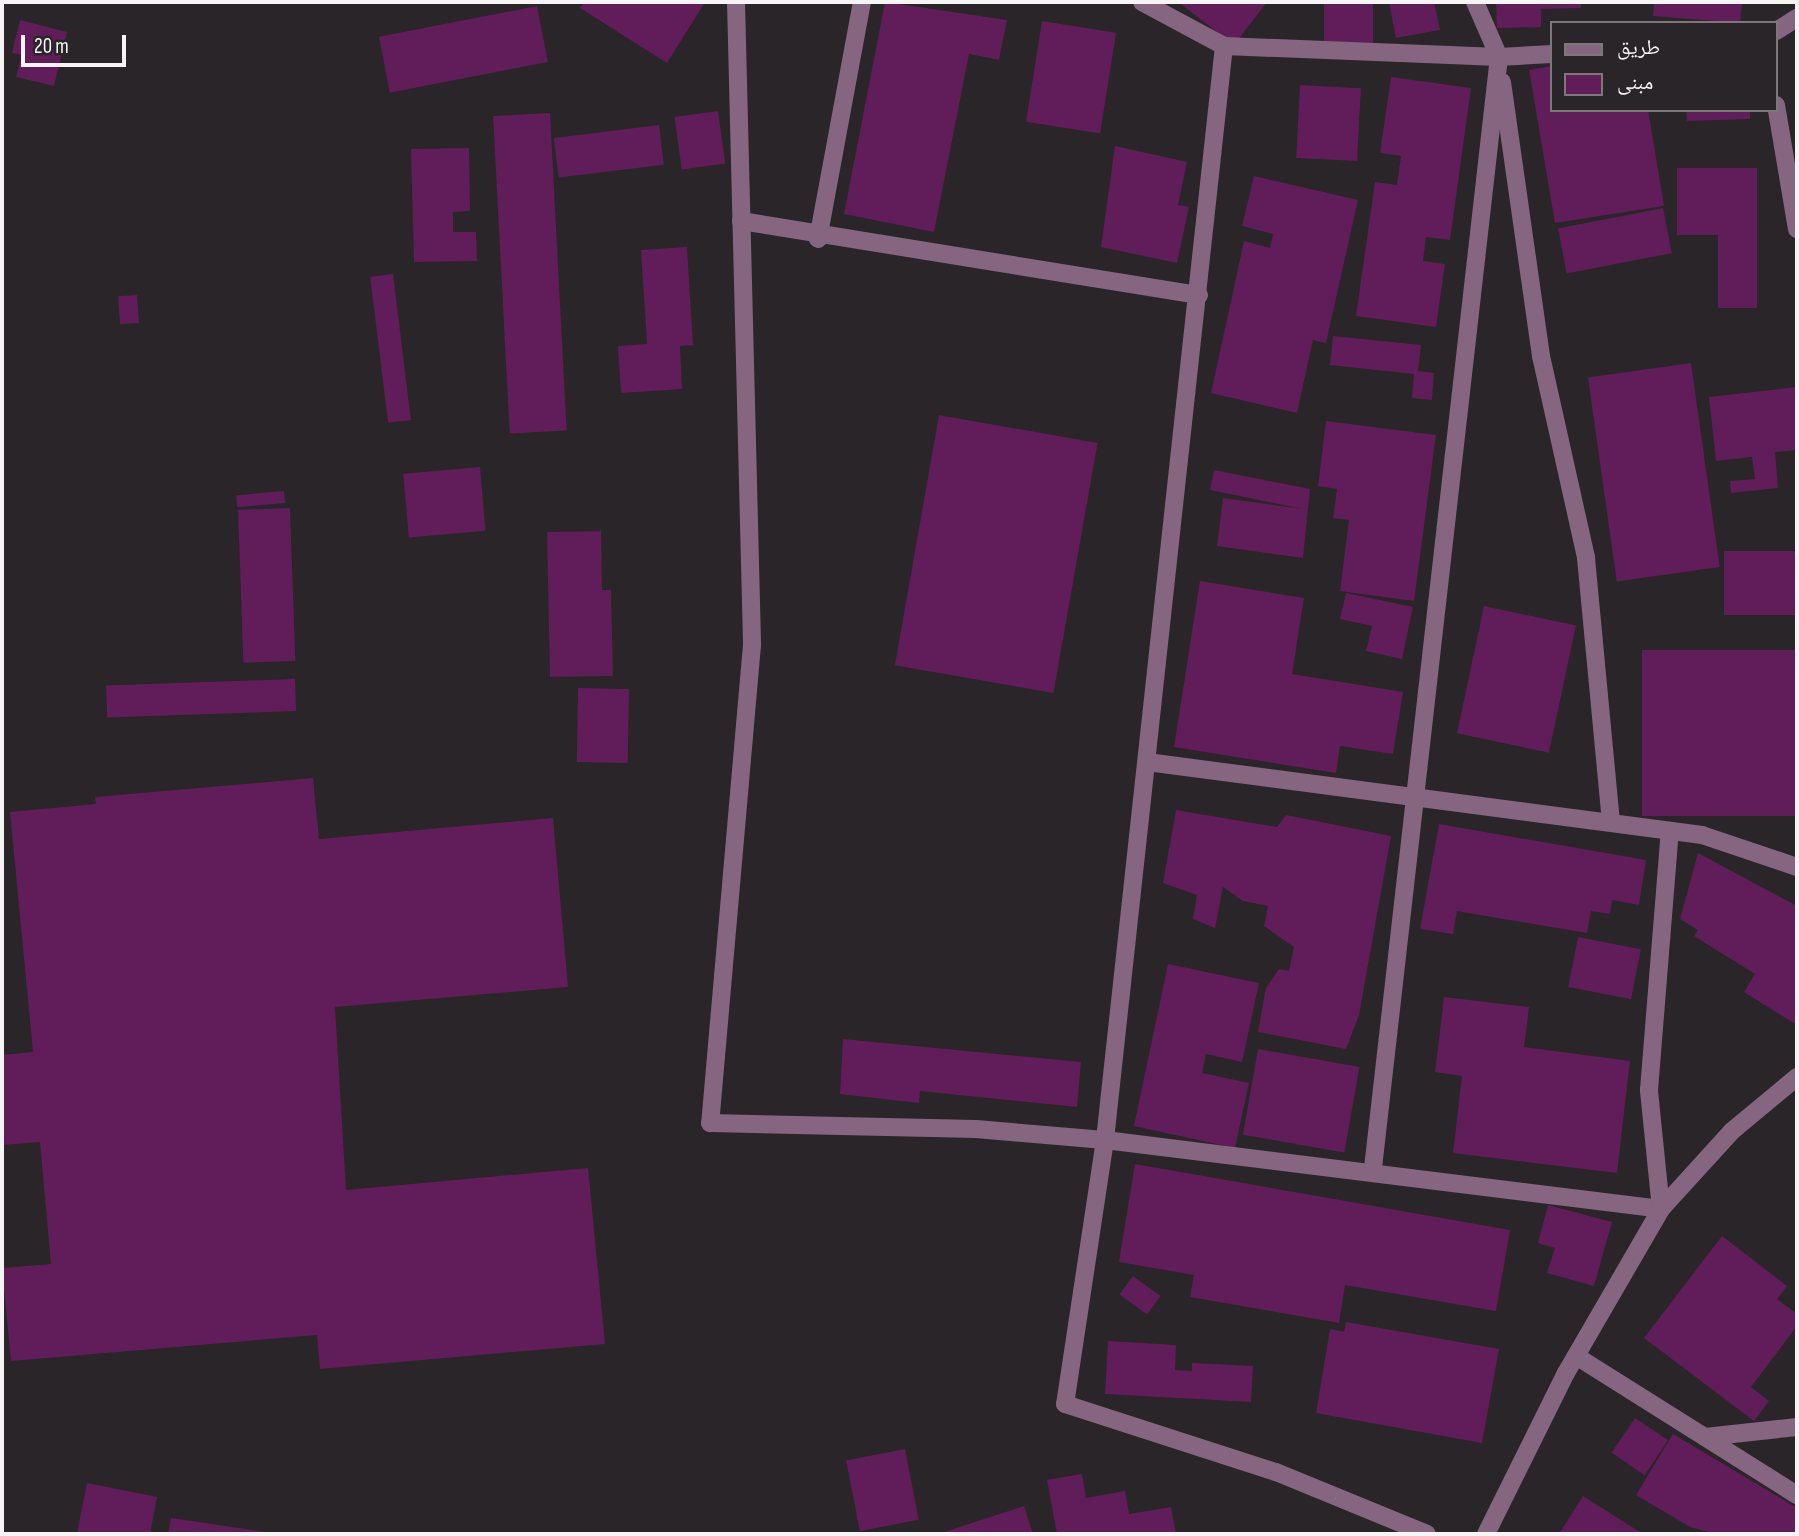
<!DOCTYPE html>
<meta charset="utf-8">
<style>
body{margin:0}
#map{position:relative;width:1799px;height:1536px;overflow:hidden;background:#292528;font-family:"Sofia Sans Condensed","Noto Naskh Arabic",sans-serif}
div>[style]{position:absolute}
.building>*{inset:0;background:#601d59;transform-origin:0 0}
.street>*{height:18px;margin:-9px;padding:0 9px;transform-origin:9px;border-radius:9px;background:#85657f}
span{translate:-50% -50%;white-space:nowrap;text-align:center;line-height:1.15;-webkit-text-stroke:7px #292528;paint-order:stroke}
.frame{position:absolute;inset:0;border:4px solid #f7f4f6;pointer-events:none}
.legend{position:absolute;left:1550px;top:21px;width:228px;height:91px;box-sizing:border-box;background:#292528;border:2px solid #7b787a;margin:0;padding:9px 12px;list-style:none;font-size:21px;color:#f7f4f6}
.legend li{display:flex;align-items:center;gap:14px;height:35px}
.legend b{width:35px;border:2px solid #7b787a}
.scale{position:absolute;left:21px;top:35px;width:105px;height:32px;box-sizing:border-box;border:4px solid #f7f4f6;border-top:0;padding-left:9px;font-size:21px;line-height:24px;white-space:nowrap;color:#f7f4f6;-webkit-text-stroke:5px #292528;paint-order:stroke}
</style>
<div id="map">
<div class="building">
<i style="clip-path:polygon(584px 2px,705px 2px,667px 63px,580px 8px)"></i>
<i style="clip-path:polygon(885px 2px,1007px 20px,999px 60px,969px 54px,934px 232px,844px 214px)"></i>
<i style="clip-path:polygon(1178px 2px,1267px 2px,1234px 45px)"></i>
<i style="left:1324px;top:2px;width:49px;height:43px"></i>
<i style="clip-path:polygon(1389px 2px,1434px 2px,1440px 30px,1396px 38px)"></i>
<i style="clip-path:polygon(1496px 2px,1581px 2px,1581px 8px,1541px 9px,1541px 27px,1497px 28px)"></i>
<i style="clip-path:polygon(1654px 2px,1742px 2px,1740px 23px,1653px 16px)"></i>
<i style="left:537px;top:6px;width:57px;height:161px;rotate:79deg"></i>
<i style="clip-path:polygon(20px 20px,67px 32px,54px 86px,16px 77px,22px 55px,12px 53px)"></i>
<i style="left:1042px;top:21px;width:75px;height:102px;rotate:9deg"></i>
<i style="clip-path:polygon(1552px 66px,1552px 110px,1648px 110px,1664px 206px,1555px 223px,1529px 70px)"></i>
<i style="clip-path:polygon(1391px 77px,1471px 88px,1450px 240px,1426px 237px,1423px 261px,1445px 264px,1436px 327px,1356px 316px,1375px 182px,1397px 185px,1401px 156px,1380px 153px)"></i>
<i style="left:1300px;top:85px;width:61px;height:73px;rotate:3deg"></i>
<i style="clip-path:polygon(1686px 110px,1750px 110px,1750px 119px,1687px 121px)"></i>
<i style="left:718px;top:111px;width:53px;height:44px;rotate:82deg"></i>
<i style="left:550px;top:113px;width:318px;height:57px;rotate:87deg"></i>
<i style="left:659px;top:125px;width:40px;height:106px;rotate:83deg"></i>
<i style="clip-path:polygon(1115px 146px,1187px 162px,1178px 205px,1189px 207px,1177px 263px,1101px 247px)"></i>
<i style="clip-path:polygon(469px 148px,470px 211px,453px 212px,453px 232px,476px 232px,477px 261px,414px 262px,411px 149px)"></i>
<i style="clip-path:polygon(1677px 168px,1757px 168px,1757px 308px,1718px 308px,1718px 235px,1677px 235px)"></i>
<i style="clip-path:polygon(1254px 176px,1358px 200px,1326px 343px,1313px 340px,1297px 413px,1211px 393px,1244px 241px,1270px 248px,1273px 234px,1242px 226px)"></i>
<i style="left:1663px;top:208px;width:46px;height:107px;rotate:79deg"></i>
<i style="clip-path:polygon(687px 247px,693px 345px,680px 346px,682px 389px,621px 393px,618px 346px,647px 344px,641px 250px)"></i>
<i style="left:393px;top:274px;width:147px;height:23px;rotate:83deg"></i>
<i style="left:137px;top:295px;width:28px;height:19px;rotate:86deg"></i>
<i style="clip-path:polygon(1333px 336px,1421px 345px,1418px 371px,1434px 373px,1432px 400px,1412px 398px,1414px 374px,1330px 365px)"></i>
<i style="left:1691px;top:363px;width:206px;height:104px;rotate:82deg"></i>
<i style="clip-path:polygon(1797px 387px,1797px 450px,1775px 452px,1778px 488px,1731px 493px,1730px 481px,1755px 479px,1752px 457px,1716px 461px,1709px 397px)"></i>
<i style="left:939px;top:415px;width:161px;height:254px;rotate:10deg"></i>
<i style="clip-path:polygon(1326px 421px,1436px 435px,1414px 601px,1340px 591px,1349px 520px,1333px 518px,1337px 489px,1318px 486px)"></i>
<i style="left:480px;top:467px;width:64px;height:77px;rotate:85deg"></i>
<i style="clip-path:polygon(1214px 470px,1310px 489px,1303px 558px,1217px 546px,1223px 498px,1303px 509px,1210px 490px)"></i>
<i style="left:284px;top:491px;width:12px;height:48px;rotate:85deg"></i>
<i style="left:290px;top:508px;width:153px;height:52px;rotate:88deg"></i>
<i style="clip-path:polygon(601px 531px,602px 590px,611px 590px,613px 676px,550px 677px,547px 532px)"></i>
<i style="left:1797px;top:551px;width:64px;height:73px;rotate:90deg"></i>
<i style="clip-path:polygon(1200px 581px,1304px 598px,1292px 674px,1403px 692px,1393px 754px,1340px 746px,1336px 773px,1174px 747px)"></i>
<i style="clip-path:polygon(1346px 593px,1413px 607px,1402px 659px,1366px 651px,1372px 626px,1340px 619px)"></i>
<i style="left:1484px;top:606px;width:94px;height:130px;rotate:12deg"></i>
<i style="left:1797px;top:650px;width:166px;height:155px;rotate:90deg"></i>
<i style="left:295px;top:679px;width:32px;height:189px;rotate:88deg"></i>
<i style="left:578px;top:688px;width:51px;height:74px;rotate:1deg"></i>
<i style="clip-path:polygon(313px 778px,319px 839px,553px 818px,568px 987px,335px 1007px,346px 1190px,588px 1168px,605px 1344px,320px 1369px,317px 1335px,11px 1361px,2px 1268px,51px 1264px,40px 1142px,2px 1145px,2px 1055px,33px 1052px,10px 812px,96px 804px,95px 797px)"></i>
<i style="clip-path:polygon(1176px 810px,1277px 827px,1286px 815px,1391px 836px,1359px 1015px,1346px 1049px,1258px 1032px,1266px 988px,1279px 969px,1289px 971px,1294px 947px,1264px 926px,1268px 906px,1243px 901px,1223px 887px,1215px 928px,1193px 919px,1197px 895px,1163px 883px)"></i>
<i style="clip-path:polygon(1439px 824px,1646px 860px,1639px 905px,1612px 900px,1610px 914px,1591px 911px,1587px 933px,1457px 911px,1453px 934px,1420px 929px)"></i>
<i style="clip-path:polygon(1698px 853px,1797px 906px,1797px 1025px,1744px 992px,1755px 974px,1694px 936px,1698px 930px,1680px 919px)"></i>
<i style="left:1578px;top:937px;width:64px;height:51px;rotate:11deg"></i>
<i style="clip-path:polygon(1168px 964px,1259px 983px,1242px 1062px,1206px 1054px,1202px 1073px,1249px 1083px,1235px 1148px,1134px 1126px)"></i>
<i style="clip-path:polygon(1444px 997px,1529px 1007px,1524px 1047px,1630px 1061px,1617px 1173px,1453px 1153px,1462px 1076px,1435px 1072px)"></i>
<i style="clip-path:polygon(843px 1039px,1081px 1062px,1077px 1107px,920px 1091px,919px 1103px,840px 1094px)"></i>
<i style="left:1258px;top:1049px;width:103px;height:87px;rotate:10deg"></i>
<i style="clip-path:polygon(1135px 1164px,1510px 1230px,1496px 1311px,1345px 1285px,1339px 1323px,1190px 1297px,1194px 1275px,1119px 1262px)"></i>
<i style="clip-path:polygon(1548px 1205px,1612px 1222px,1594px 1286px,1547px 1273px,1555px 1248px,1538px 1243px)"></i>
<i style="clip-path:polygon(1722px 1236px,1787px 1286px,1777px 1299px,1797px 1314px,1797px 1326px,1751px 1387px,1769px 1401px,1754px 1421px,1644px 1338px)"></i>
<i style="left:1133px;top:1276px;width:34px;height:23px;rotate:36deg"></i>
<i style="clip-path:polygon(1346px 1322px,1499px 1349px,1482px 1443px,1316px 1413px,1330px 1329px,1344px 1332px)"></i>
<i style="clip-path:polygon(1108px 1341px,1176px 1345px,1175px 1370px,1192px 1371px,1192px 1363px,1253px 1366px,1251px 1402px,1105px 1394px)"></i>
<i style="left:1635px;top:1418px;width:40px;height:42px;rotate:34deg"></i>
<i style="clip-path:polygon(1673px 1434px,1797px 1508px,1797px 1534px,1716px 1534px,1690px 1527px,1636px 1495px)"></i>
<i style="left:905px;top:1449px;width:72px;height:60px;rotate:79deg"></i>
<i style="clip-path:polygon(1082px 1474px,1086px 1498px,1125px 1491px,1129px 1514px,1171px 1507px,1176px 1534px,1057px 1534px,1047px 1480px)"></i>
<i style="clip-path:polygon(87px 1483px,157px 1497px,150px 1534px,77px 1534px)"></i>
<i style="clip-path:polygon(1583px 1496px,1643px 1534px,1559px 1534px)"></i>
<i style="clip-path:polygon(1024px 1506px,1033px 1534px,938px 1534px)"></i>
<i style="clip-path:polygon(171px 1518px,273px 1533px,273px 1534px,168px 1534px)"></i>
</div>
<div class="street">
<i style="left:736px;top:2px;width:643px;rotate:88.57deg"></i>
<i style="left:752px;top:645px;width:480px;rotate:95deg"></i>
<i style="left:710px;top:1123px;width:266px;rotate:1.3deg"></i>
<i style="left:976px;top:1129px;width:129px;rotate:4.9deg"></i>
<i style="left:1105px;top:1140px;width:560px;rotate:7.07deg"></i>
<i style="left:1661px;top:1209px;width:120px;rotate:-95.8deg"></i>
<i style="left:1649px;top:1090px;width:260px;rotate:-85.4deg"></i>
<i style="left:1142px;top:2px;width:93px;rotate:28.2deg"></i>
<i style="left:1224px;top:46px;width:275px;rotate:2.3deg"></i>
<i style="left:1499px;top:57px;width:53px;rotate:-3.2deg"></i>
<i style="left:1776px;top:31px;width:25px;rotate:-32deg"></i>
<i style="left:1224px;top:46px;width:1100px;rotate:96.21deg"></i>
<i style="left:1105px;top:1140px;width:267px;rotate:98.6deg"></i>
<i style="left:1065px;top:1404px;width:222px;rotate:17.9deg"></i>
<i style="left:1276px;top:1472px;width:163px;rotate:22.3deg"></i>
<i style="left:1502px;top:82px;width:277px;rotate:81.9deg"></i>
<i style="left:1541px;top:356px;width:207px;rotate:77.4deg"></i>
<i style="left:1586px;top:558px;width:265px;rotate:84.6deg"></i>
<i style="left:1776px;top:105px;width:126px;rotate:80.4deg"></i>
<i style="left:741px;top:221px;width:464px;rotate:9.2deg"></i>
<i style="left:818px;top:239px;width:241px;rotate:-79.5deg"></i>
<i style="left:1147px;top:762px;width:560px;rotate:7.49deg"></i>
<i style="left:1702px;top:835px;width:100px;rotate:18.6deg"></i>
<i style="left:1373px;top:1168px;width:1118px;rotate:-83.53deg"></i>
<i style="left:1499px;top:57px;width:60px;rotate:-113.6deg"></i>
<i style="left:1576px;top:1356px;width:261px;rotate:32.2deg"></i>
<i style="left:1705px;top:1437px;width:93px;rotate:-6.2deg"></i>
<i style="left:1486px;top:1534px;width:180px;rotate:-63.6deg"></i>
<i style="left:1566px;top:1373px;width:190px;rotate:-59.9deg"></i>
<i style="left:1661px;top:1209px;width:105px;rotate:-47.7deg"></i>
<i style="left:1732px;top:1131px;width:85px;rotate:-39.7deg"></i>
</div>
<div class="frame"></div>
<ul class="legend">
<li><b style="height:9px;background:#85657f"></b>طريق</li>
<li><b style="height:19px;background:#601d59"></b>مبنى</li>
</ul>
<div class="scale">20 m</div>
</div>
